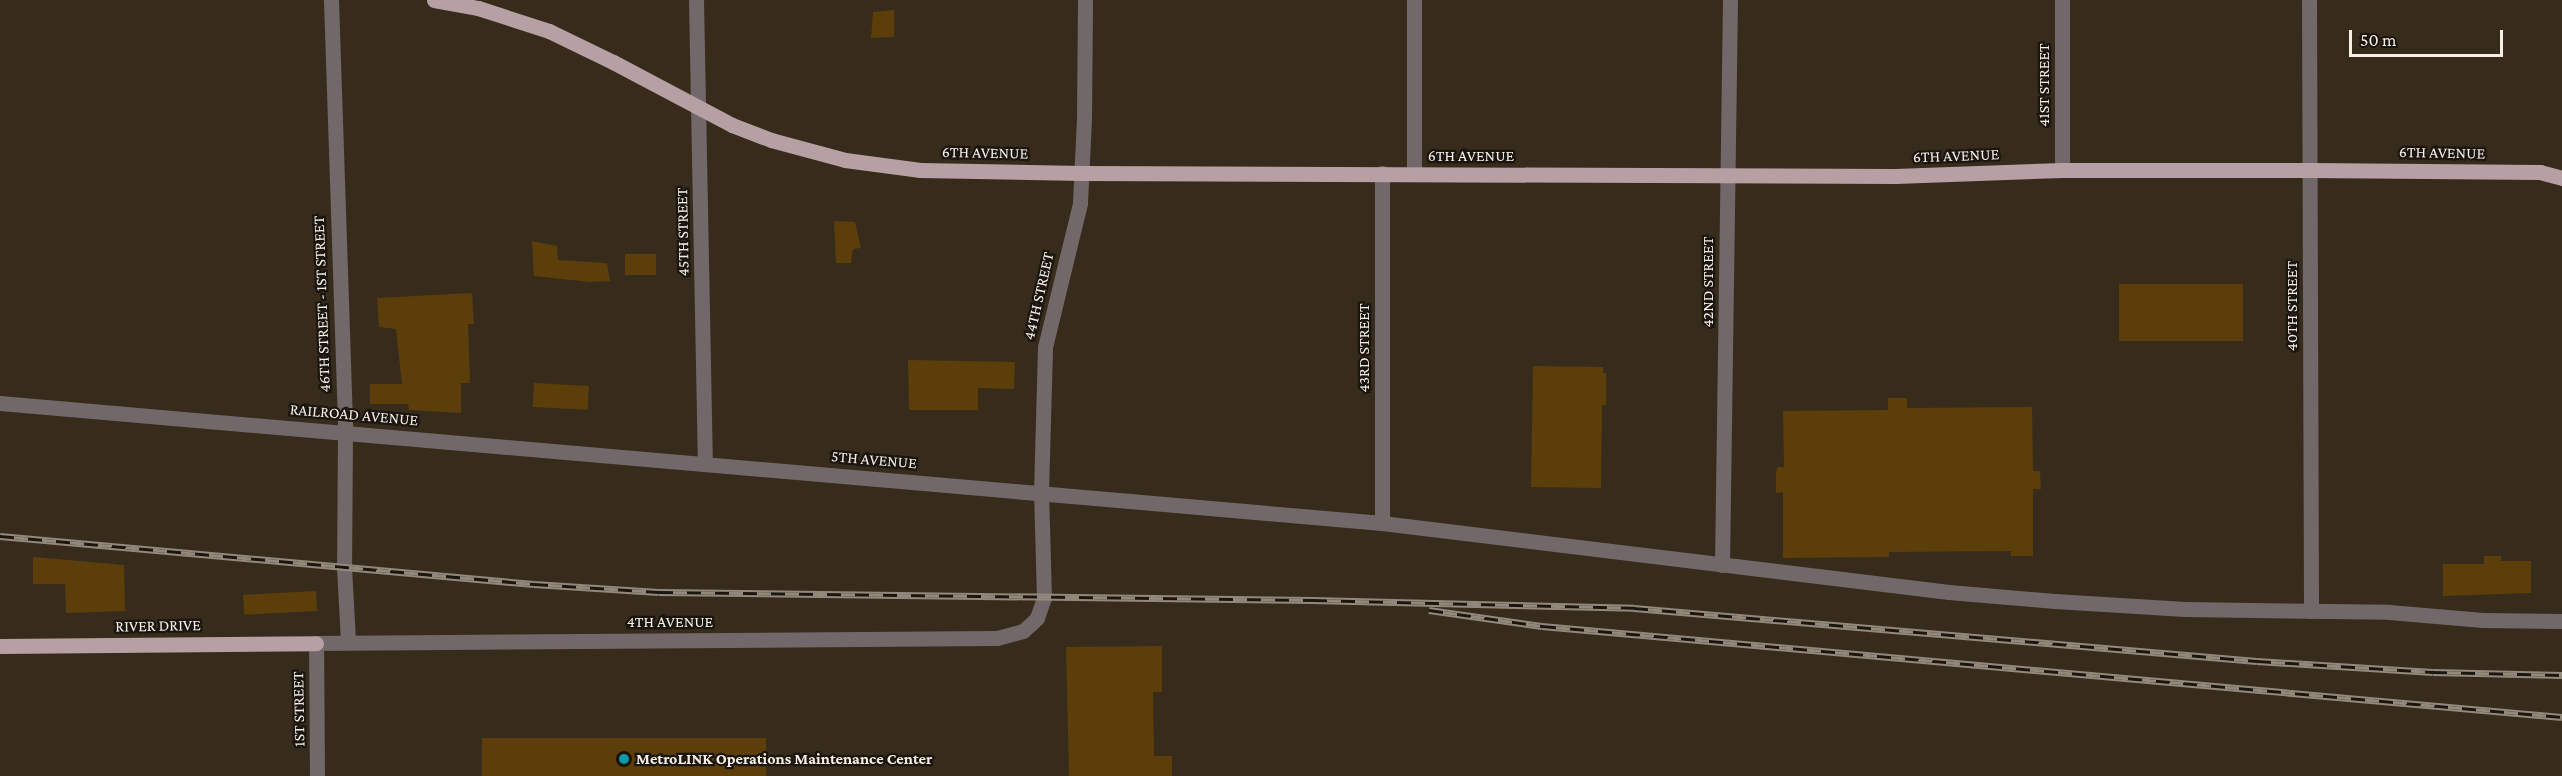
<!DOCTYPE html>
<style>
body{margin:0}
#map{position:relative;width:2562px;height:776px;overflow:hidden;background:#372c1c;font-family:"Crimson Pro",serif}
div>[style]{position:absolute}
.building>*{inset:0;background:#5c3e0b;transform-origin:0 0}
.minor>*{height:15px;margin:-7.5px;padding:0 7.5px;transform-origin:7.5px;border-radius:7.5px;background:#736869}
.major>*{height:15px;margin:-7.5px;padding:0 7.5px;transform-origin:7.5px;border-radius:7.5px;background:#b7a0a3}
.rail>*{height:7px;margin-top:-3.5px;transform-origin:0;background:repeating-linear-gradient(90deg,#1a150e 0 14px,#92887b 0 28px);box-sizing:border-box;border-block:2px solid #92887b}
.dots>*{width:16px;height:16px;translate:-50% -50%;box-sizing:border-box;border:3px solid #1a150e;border-radius:50%}
span{translate:-50% -50%;white-space:nowrap;text-align:center;line-height:1.15;-webkit-text-stroke:4.5px #1a150e;paint-order:stroke}
.street-label{font-size:16px;color:#f7efe5}
.poi-label{font-size:16px;color:#f7efe5;font-weight:700}
.left{translate:0 -50%;text-align:left}
.scale{position:absolute;left:2349px;top:30px;width:154px;height:27px;box-sizing:border-box;border:3px solid #f7efe5;border-top:0;padding-left:8px;font-size:18px;line-height:21px;white-space:nowrap;color:#f7efe5;-webkit-text-stroke:4px #1a150e;paint-order:stroke}
</style>
<div id="map">
<div class="building">
<i style="clip-path:polygon(894px 10px,894px 37px,871px 38px,873px 12px)"></i>
<i style="clip-path:polygon(834px 221px,855px 222px,861px 248px,853px 249px,851px 263px,836px 263px)"></i>
<i style="clip-path:polygon(532px 241px,557px 246px,558px 260px,607px 263px,610px 281px,590px 282px,534px 276px)"></i>
<i style="left:625px;top:254px;width:31px;height:21px"></i>
<i style="left:2119px;top:284px;width:124px;height:57px"></i>
<i style="clip-path:polygon(472px 293px,474px 324px,468px 324px,470px 383px,461px 383px,461px 413px,409px 410px,408px 404px,370px 404px,370px 384px,402px 384px,396px 329px,379px 327px,377px 298px)"></i>
<i style="clip-path:polygon(908px 360px,1015px 362px,1014px 389px,978px 388px,978px 410px,909px 410px)"></i>
<i style="clip-path:polygon(1533px 366px,1603px 367px,1603px 373px,1606px 373px,1606px 405px,1602px 405px,1601px 488px,1531px 487px)"></i>
<i style="left:534px;top:383px;width:55px;height:24px;rotate:3deg"></i>
<i style="clip-path:polygon(1888px 398px,1907px 398px,1907px 408px,2032px 407px,2033px 471px,2040px 471px,2041px 489px,2033px 489px,2033px 556px,2011px 556px,2011px 551px,1889px 552px,1889px 557px,1783px 558px,1783px 492px,1776px 493px,1776px 474px,1777px 467px,1784px 467px,1783px 411px,1888px 410px)"></i>
<i style="clip-path:polygon(2484px 556px,2501px 556px,2501px 561px,2531px 561px,2531px 593px,2443px 596px,2443px 564px,2484px 564px)"></i>
<i style="clip-path:polygon(33px 557px,124px 565px,125px 611px,66px 613px,65px 584px,33px 584px)"></i>
<i style="left:316px;top:591px;width:20px;height:73px;rotate:87deg"></i>
<i style="clip-path:polygon(1162px 646px,1162px 692px,1153px 692px,1154px 756px,1172px 756px,1172px 776px,1069px 776px,1066px 647px)"></i>
<i style="left:766px;top:738px;width:38px;height:284px;rotate:90deg"></i>
</div>
<div class="minor">
<i style="left:331px;top:0;width:432px;rotate:88.1deg"></i>
<i style="left:345px;top:432px;width:135px;rotate:90.4deg"></i>
<i style="left:344px;top:567px;width:75px;rotate:86.9deg"></i>
<i style="left:696px;top:0;width:464px;rotate:88.9deg"></i>
<i style="left:1414px;top:0;width:174px;rotate:90deg"></i>
<i style="left:2062px;top:0;width:170px;rotate:90deg"></i>
<i style="left:2309px;top:0;width:611px;rotate:89.81deg"></i>
<i style="left:0;top:403px;width:1387px;rotate:4.96deg"></i>
<i style="left:1382px;top:523px;width:571px;rotate:6.94deg"></i>
<i style="left:1949px;top:592px;width:106px;rotate:4.9deg"></i>
<i style="left:2055px;top:601px;width:130px;rotate:3.5deg"></i>
<i style="left:2185px;top:609px;width:204px;rotate:0.8deg"></i>
<i style="left:2389px;top:612px;width:94px;rotate:4.9deg"></i>
<i style="left:2483px;top:620px;width:79px;rotate:0.7deg"></i>
<i style="left:1382px;top:523px;width:350px;rotate:-90deg"></i>
<i style="left:1722px;top:565px;width:565px;rotate:-89.19deg"></i>
<i style="left:317px;top:776px;width:133px;rotate:-90.4deg"></i>
<i style="left:316px;top:643px;width:681px;rotate:-0.42deg"></i>
<i style="left:997px;top:638px;width:27px;rotate:-15deg"></i>
<i style="left:1023px;top:631px;width:12px;rotate:-42deg"></i>
<i style="left:1032px;top:623px;width:7px;rotate:-45deg"></i>
<i style="left:1037px;top:618px;width:21px;rotate:-71deg"></i>
<i style="left:1044px;top:598px;width:106px;rotate:-91.6deg"></i>
<i style="left:1041px;top:492px;width:145px;rotate:-88.4deg"></i>
<i style="left:1045px;top:347px;width:148px;rotate:-76.3deg"></i>
<i style="left:1080px;top:203px;width:85px;rotate:-87.3deg"></i>
<i style="left:1084px;top:118px;width:118px;rotate:-89.5deg"></i>
</div>
<div class="major">
<i style="left:434px;top:0;width:45px;rotate:10.3deg"></i>
<i style="left:478px;top:8px;width:75px;rotate:17.9deg"></i>
<i style="left:549px;top:31px;width:71px;rotate:25.8deg"></i>
<i style="left:613px;top:62px;width:135px;rotate:27.9deg"></i>
<i style="left:732px;top:125px;width:42px;rotate:21deg"></i>
<i style="left:771px;top:140px;width:77px;rotate:15.1deg"></i>
<i style="left:845px;top:160px;width:76px;rotate:7.6deg"></i>
<i style="left:920px;top:170px;width:162px;rotate:1.1deg"></i>
<i style="left:1082px;top:173px;width:813px;rotate:0.21deg"></i>
<i style="left:1895px;top:176px;width:167px;rotate:-2.1deg"></i>
<i style="left:2062px;top:170px;width:247px"></i>
<i style="left:2309px;top:170px;width:231px;rotate:0.5deg"></i>
<i style="left:2540px;top:172px;width:23px;rotate:15deg"></i>
<i style="left:0;top:646px;width:316px;rotate:-0.5deg"></i>
</div>
<div class="rail">
<i style="left:0;top:536px;width:536px;rotate:5.14deg"></i>
<i style="left:534px;top:584px;width:125px;rotate:3.7deg"></i>
<i style="left:659px;top:592px;width:654px;rotate:0.7deg"></i>
<i style="left:1313px;top:600px;width:321px;rotate:1.4deg"></i>
<i style="left:1634px;top:608px;width:625px;rotate:4.86deg"></i>
<i style="left:2257px;top:661px;width:176px;rotate:3.6deg"></i>
<i style="left:2433px;top:672px;width:129px;rotate:1.3deg"></i>
<i style="left:1429px;top:610px;width:114px;rotate:8.1deg"></i>
<i style="left:1542px;top:626px;width:1024px;rotate:5.1deg"></i>
</div>
<div class="dots">
<i style="left:624px;top:759px;background:#0f9aa8"></i>
</div>
<div class="street-label">
<span style="left:2044px;top:85px;rotate:-90deg">41ST STREET</span>
<span style="left:985px;top:153px;rotate:1deg">6TH AVENUE</span>
<span style="left:2442px;top:153px;rotate:1deg">6TH AVENUE</span>
<span style="left:1471px;top:156px">6TH AVENUE</span>
<span style="left:1956px;top:156px;rotate:-2deg">6TH AVENUE</span>
<span style="left:683px;top:232px;rotate:-91deg">45TH STREET</span>
<span style="left:1708px;top:282px;rotate:-90deg">42ND STREET</span>
<span style="left:1039px;top:296px;rotate:-77deg">44TH STREET</span>
<span style="left:322px;top:304px;rotate:-92deg">46TH STREET - 1ST STREET</span>
<span style="left:2292px;top:306px;rotate:-90deg">40TH STREET</span>
<span style="left:1364px;top:348px;rotate:-90deg">43RD STREET</span>
<span style="left:354px;top:415px;rotate:5deg">RAILROAD AVENUE</span>
<span style="left:874px;top:460px;rotate:5deg">5TH AVENUE</span>
<span style="left:670px;top:622px">4TH AVENUE</span>
<span style="left:158px;top:626px;rotate:-1deg">RIVER DRIVE</span>
<span style="left:299px;top:709px;rotate:-91deg">1ST STREET</span>
</div>
<div class="poi-label">
<span class="left" style="left:636px;top:759px">MetroLINK Operations Maintenance Center</span>
</div>
<div class="scale">50 m</div>
</div>
